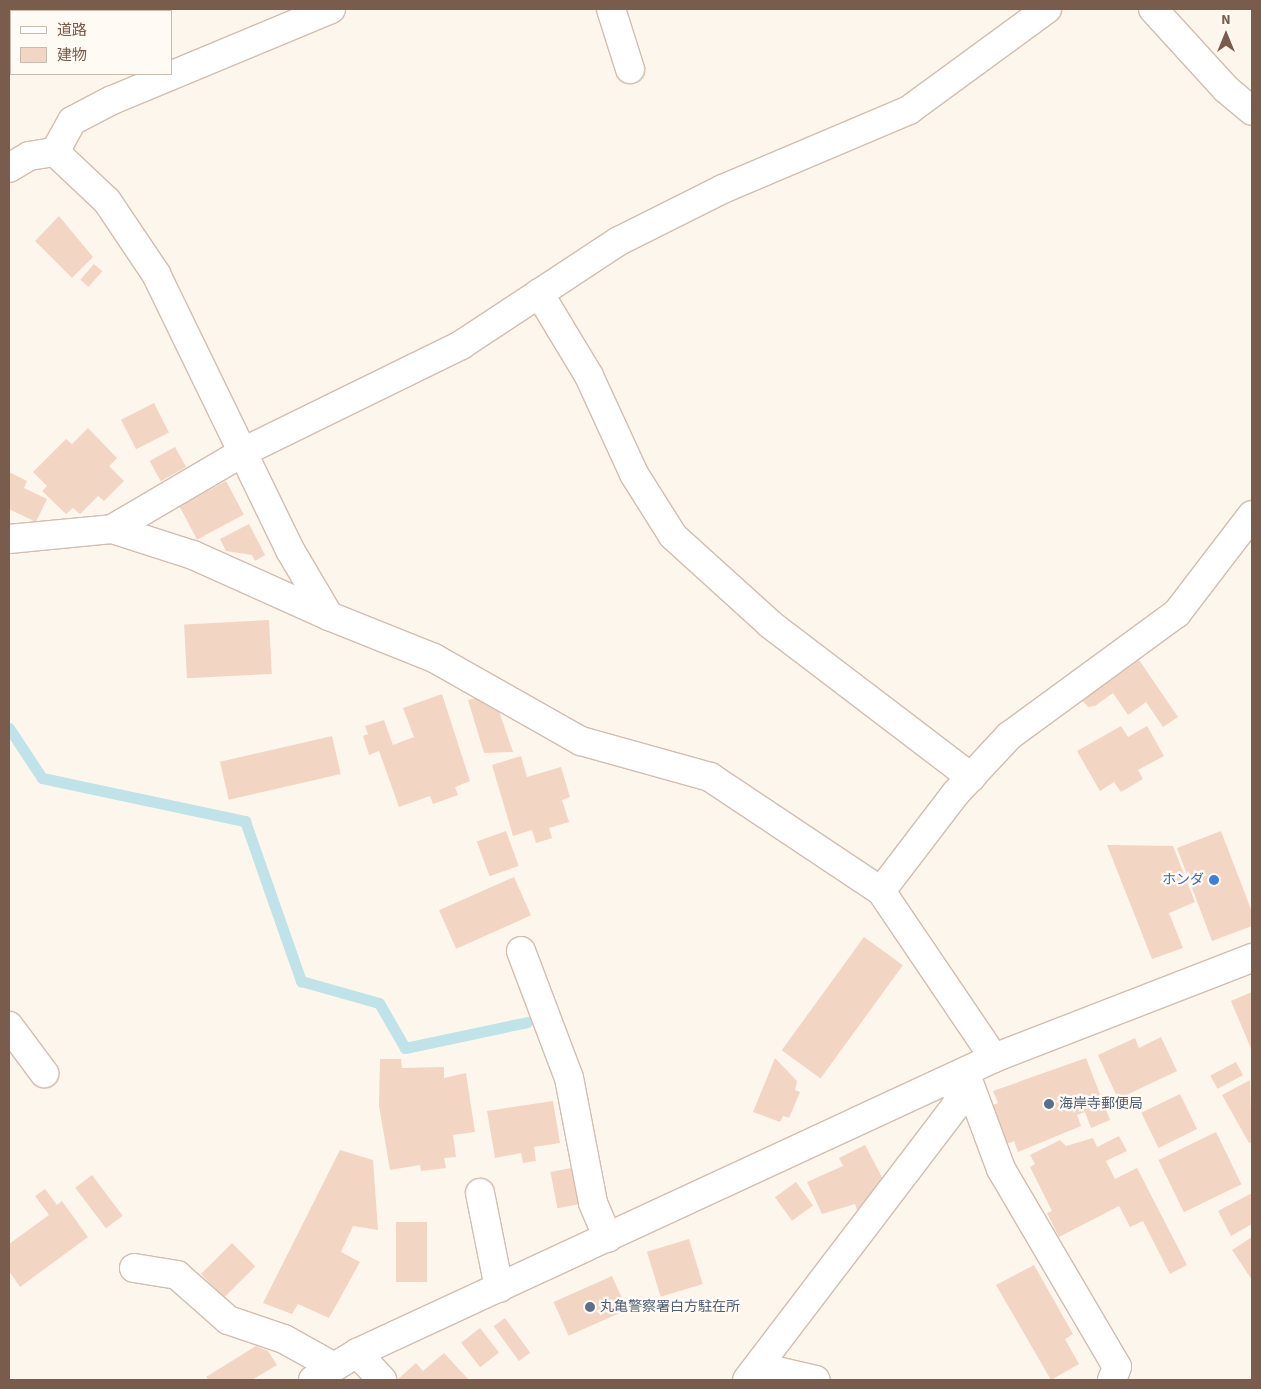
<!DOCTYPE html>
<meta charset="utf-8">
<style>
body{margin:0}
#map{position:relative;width:1261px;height:1389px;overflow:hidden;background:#fdf6ec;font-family:"Source Sans 3","Noto Sans JP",sans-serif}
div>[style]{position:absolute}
.stream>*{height:11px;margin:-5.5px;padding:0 5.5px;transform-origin:5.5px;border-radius:5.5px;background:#bfe3e8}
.building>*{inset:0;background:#f3d5c3;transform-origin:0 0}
.roads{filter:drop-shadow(1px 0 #d1beb0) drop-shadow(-1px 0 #d1beb0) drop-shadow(0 1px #d1beb0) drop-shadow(0 -1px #d1beb0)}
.minor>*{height:28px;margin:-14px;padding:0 14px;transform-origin:14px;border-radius:14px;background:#fff}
.tertiary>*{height:28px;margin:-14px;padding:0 14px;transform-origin:14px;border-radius:14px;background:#fff}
.dots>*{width:14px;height:14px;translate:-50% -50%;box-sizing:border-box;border:2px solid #fffaf3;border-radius:50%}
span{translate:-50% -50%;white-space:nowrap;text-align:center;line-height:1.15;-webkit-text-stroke:4.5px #fffaf3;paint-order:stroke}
.shop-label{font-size:14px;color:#366cbe}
.right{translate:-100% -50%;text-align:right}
.service-label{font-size:14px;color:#4e5e75}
.left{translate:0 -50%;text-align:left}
.frame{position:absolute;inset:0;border:10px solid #7a5c4d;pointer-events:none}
.legend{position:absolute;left:10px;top:10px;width:162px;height:65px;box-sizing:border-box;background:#fffaf3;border:1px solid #cabbb1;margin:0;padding:6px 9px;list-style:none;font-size:15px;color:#7a5c4d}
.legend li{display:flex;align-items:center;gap:10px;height:25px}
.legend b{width:25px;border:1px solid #cabbb1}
.north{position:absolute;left:1201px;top:10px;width:50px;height:50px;-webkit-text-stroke:4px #fffaf3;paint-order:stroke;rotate:0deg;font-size:14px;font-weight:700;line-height:20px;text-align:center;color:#7a5c4d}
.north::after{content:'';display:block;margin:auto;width:18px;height:22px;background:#7a5c4d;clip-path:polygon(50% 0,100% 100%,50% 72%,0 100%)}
</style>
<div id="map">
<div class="stream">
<i style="left:9px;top:728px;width:60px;rotate:56.6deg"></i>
<i style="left:42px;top:778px;width:208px;rotate:12deg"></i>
<i style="left:245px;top:821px;width:170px;rotate:70.7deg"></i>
<i style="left:301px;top:981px;width:81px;rotate:15.8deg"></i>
<i style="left:379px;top:1003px;width:52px;rotate:60deg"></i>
<i style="left:405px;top:1048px;width:125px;rotate:-12deg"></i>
</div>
<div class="building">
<i style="clip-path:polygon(59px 216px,93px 257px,72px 278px,35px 241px)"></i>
<i style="left:94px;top:264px;width:11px;height:21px;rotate:41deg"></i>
<i style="left:154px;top:403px;width:33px;height:37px;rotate:63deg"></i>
<i style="clip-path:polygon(88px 428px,117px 458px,109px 466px,124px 481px,104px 501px,98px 496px,80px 514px,73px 508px,66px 514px,42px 491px,47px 486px,33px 472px,66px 439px,72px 444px)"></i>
<i style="left:175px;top:447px;width:23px;height:29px;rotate:61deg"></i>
<i style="clip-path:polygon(9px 472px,27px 481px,24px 488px,47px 499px,36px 522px,9px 509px)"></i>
<i style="left:226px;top:481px;width:38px;height:53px;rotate:62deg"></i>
<i style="clip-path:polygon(249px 524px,265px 555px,255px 561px,252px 555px,226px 551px,220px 539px)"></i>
<i style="left:269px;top:620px;width:54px;height:85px;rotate:87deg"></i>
<i style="clip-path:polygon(1139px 660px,1178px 717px,1163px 727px,1146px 702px,1128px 715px,1113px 693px,1095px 706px,1088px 707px,1082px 700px)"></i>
<i style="clip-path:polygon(442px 694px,470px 781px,455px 787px,458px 795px,433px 804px,430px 796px,399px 807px,379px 751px,369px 755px,363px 736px,368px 734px,365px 726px,384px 720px,393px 745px,414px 737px,403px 708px)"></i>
<i style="clip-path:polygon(476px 698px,498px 708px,513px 752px,484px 753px,468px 700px)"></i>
<i style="clip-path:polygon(1121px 726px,1128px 737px,1147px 726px,1164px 756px,1138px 770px,1143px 779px,1121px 792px,1114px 782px,1100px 791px,1077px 751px)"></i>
<i style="left:332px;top:736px;width:39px;height:115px;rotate:77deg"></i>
<i style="clip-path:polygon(521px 756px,527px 777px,561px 767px,570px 797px,562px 800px,569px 822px,549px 828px,552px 838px,536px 843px,532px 830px,513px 836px,492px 765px)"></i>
<i style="left:506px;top:831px;width:37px;height:31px;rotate:70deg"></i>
<i style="clip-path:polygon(1221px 831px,1252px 912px,1252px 926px,1212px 941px,1177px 848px)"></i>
<i style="clip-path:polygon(1107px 845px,1173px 846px,1195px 902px,1169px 913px,1183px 948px,1152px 959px)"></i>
<i style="left:514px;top:877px;width:42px;height:82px;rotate:66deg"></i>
<i style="left:864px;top:937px;width:48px;height:140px;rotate:36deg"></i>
<i style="clip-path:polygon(1252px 992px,1252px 1051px,1231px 1001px)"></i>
<i style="clip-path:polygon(1161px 1037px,1177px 1071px,1118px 1099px,1098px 1055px,1135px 1038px,1139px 1048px)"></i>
<i style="clip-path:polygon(775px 1058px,797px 1081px,795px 1090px,800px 1092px,789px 1118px,783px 1116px,780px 1122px,753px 1112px)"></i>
<i style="clip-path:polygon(1086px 1058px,1110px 1120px,1091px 1128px,1085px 1112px,1077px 1115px,1081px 1126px,1018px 1152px,1014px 1141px,1007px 1144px,993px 1105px,998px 1103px,993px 1091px)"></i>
<i style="clip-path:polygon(380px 1059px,401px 1059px,402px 1068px,444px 1067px,444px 1078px,466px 1073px,475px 1132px,453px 1135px,456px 1157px,444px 1158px,446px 1168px,421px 1171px,420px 1165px,390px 1170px,379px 1106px)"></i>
<i style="left:1236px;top:1062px;width:15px;height:29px;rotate:62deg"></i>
<i style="clip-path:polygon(1250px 1080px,1252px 1142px,1249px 1143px,1222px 1095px)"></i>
<i style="left:1180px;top:1094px;width:39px;height:43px;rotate:64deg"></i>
<i style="clip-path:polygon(553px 1101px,560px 1143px,534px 1147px,536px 1161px,523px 1163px,521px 1153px,495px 1158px,487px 1111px)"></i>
<i style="left:1216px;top:1132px;width:58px;height:64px;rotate:64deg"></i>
<i style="clip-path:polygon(1119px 1136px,1127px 1151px,1106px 1161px,1115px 1179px,1137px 1168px,1187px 1265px,1170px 1274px,1143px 1221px,1130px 1227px,1119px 1206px,1059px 1237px,1047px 1213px,1052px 1211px,1030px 1167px,1035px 1164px,1030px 1155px,1060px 1140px,1066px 1146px,1093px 1138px,1097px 1147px)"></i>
<i style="clip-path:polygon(865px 1145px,885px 1183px,858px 1213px,855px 1204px,822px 1214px,807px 1182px,843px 1166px,839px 1158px)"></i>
<i style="clip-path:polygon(340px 1150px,373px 1160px,378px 1230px,353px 1226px,341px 1252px,360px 1262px,329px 1318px,298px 1304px,292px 1314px,263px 1303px)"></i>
<i style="left:571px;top:1168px;width:37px;height:21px;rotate:79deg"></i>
<i style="left:92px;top:1175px;width:51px;height:21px;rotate:53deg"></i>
<i style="left:796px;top:1182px;width:29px;height:26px;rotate:54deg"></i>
<i style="clip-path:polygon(45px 1189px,57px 1205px,62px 1201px,88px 1237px,20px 1287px,9px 1271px,9px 1244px,49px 1215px,35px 1196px)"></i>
<i style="clip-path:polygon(1252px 1193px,1252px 1224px,1231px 1236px,1218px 1211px)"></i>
<i style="left:427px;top:1222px;width:60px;height:31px;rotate:90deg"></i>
<i style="clip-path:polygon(1252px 1237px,1252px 1280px,1232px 1250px)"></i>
<i style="left:689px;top:1239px;width:47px;height:44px;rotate:73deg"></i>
<i style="left:232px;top:1243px;width:33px;height:44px;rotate:45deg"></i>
<i style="clip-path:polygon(1034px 1265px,1073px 1334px,1065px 1339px,1079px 1364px,1051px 1380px,996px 1285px)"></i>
<i style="left:612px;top:1276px;width:37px;height:64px;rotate:66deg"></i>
<i style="left:505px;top:1318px;width:43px;height:14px;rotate:54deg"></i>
<i style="left:480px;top:1328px;width:31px;height:24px;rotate:52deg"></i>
<i style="clip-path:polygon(256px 1346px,268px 1351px,277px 1365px,252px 1380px,209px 1380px,206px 1377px)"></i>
<i style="clip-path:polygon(444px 1353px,469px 1380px,397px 1380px,416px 1363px,423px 1371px)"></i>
</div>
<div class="roads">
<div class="minor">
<i style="left:331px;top:9px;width:237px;rotate:157.4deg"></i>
<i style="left:112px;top:100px;width:45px;rotate:152.3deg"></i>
<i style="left:72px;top:121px;width:35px;rotate:119deg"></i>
<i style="left:55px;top:152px;width:71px;rotate:43.3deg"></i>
<i style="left:107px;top:201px;width:88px;rotate:56.1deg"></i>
<i style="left:156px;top:274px;width:307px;rotate:64.1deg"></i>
<i style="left:290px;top:550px;width:77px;rotate:59.4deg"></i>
<i style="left:329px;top:616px;width:113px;rotate:21.8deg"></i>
<i style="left:434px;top:658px;width:169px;rotate:29.5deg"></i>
<i style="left:581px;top:741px;width:134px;rotate:15.6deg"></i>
<i style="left:710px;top:777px;width:206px;rotate:33.7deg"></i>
<i style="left:881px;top:891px;width:202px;rotate:55.9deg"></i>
<i style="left:611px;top:9px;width:63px;rotate:72.4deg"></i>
<i style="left:1153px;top:9px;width:108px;rotate:47.6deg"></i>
<i style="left:1226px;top:89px;width:34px;rotate:40deg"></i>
<i style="left:9px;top:168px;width:23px;rotate:-31deg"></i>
<i style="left:29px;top:156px;width:26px;rotate:-9deg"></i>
<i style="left:539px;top:293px;width:97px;rotate:58.9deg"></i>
<i style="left:589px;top:376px;width:108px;rotate:65.3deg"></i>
<i style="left:634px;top:474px;width:73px;rotate:57.8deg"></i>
<i style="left:673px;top:536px;width:131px;rotate:42.2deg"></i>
<i style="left:770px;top:624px;width:253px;rotate:37.3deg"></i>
<i style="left:112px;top:529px;width:152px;rotate:-30.4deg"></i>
<i style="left:243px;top:452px;width:243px;rotate:-26.1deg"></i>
<i style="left:461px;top:345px;width:189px;rotate:-33.4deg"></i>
<i style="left:619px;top:241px;width:116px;rotate:-26.6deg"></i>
<i style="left:723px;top:189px;width:202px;rotate:-23deg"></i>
<i style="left:909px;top:110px;width:171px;rotate:-36.2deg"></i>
<i style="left:9px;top:539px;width:103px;rotate:-5.5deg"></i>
<i style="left:112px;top:529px;width:85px;rotate:17.8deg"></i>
<i style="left:193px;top:555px;width:149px;rotate:24.2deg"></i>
<i style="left:881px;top:891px;width:123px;rotate:-52.6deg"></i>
<i style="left:956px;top:793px;width:78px;rotate:-47.1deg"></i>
<i style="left:1009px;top:736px;width:208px;rotate:-36.2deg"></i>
<i style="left:1177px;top:613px;width:123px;rotate:-52.6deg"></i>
<i style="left:521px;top:951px;width:136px;rotate:69.3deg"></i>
<i style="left:569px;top:1078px;width:127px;rotate:79.1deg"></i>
<i style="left:593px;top:1203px;width:38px;rotate:67deg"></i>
<i style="left:9px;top:1026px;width:59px;rotate:53.3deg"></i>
<i style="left:965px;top:1072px;width:103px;rotate:69.6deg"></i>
<i style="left:1001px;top:1169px;width:229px;rotate:59.6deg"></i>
<i style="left:1117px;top:1367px;width:14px;rotate:111deg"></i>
<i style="left:480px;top:1193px;width:97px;rotate:78.7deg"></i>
<i style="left:134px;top:1268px;width:44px;rotate:9.2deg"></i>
<i style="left:177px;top:1275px;width:68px;rotate:41.4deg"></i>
<i style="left:228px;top:1320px;width:59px;rotate:18.7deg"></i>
<i style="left:284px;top:1339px;width:57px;rotate:29.2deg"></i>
<i style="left:357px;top:1353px;width:37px;rotate:47deg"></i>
<i style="left:759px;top:1367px;width:58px;rotate:12.8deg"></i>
<i style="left:747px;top:1380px;width:345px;rotate:-52.7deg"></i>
<i style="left:956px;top:1106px;width:35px;rotate:-75deg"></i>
</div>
<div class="tertiary">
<i style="left:313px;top:1380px;width:52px;rotate:-31.5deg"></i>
<i style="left:357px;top:1353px;width:702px;rotate:-24.85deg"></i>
<i style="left:994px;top:1058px;width:277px;rotate:-21.2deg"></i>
</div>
</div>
<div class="dots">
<i style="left:1214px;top:880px;background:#3f7fe0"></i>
<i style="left:1049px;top:1104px;background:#5c6f8a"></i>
<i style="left:590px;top:1307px;background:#5c6f8a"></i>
</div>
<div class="shop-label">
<span class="right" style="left:1204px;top:880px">ホンダ</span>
</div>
<div class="service-label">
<span class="left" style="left:1059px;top:1104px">海岸寺郵便局</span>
<span class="left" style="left:600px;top:1307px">丸亀警察署白方駐在所</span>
</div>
<div class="frame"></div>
<ul class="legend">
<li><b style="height:6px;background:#fff"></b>道路</li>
<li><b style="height:14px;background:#f3d5c3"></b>建物</li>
</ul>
<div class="north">N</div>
</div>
